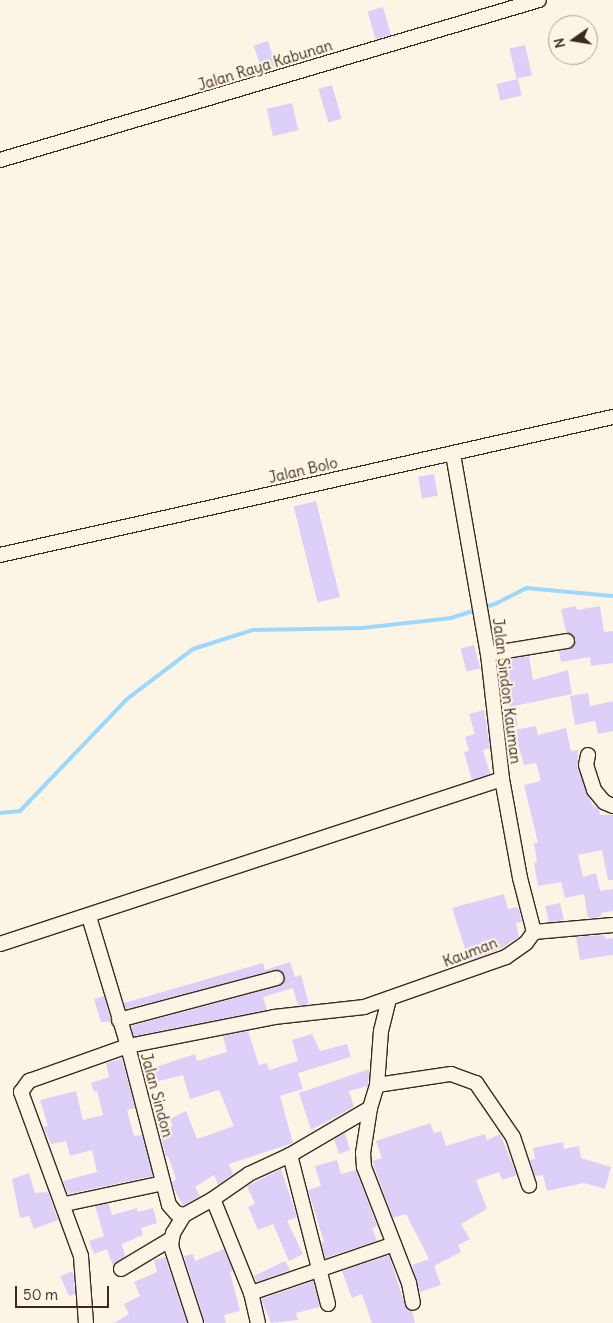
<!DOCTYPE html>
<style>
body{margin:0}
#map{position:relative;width:613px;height:1323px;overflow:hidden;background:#fcf5e5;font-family:Delius,sans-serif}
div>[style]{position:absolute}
.stream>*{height:4px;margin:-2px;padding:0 2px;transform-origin:2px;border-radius:2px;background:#9cd8fd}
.building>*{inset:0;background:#dcd0f8;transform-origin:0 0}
.roads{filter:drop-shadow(1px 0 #3b2a1e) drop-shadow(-1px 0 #3b2a1e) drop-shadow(0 1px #3b2a1e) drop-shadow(0 -1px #3b2a1e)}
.minor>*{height:14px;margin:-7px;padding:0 7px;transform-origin:7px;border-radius:7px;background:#fcf5e5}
span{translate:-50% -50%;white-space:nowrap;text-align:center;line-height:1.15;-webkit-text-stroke:4.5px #fcf5e5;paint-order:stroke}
.street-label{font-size:15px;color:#3b2a1e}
.north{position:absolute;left:548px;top:15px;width:50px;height:50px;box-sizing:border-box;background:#fcf5e5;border:1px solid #afa495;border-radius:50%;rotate:257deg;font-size:14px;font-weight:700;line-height:20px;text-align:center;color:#3b2a1e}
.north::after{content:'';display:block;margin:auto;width:18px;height:22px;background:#3b2a1e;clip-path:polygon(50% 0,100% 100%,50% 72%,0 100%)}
.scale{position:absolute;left:15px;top:1286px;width:94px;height:22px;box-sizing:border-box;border:2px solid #3b2a1e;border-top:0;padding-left:6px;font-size:15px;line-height:18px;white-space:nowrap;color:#3b2a1e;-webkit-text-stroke:4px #fcf5e5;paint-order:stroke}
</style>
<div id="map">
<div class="stream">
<i style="left:0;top:813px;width:20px;rotate:-6deg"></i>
<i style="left:20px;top:811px;width:155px;rotate:-46.3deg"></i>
<i style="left:127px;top:699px;width:83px;rotate:-37.1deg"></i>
<i style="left:193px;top:649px;width:63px;rotate:-17.6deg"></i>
<i style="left:253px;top:630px;width:109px;rotate:-1.1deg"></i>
<i style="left:362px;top:628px;width:90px;rotate:-6.4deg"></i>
<i style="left:451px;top:618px;width:46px;rotate:-17.7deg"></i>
<i style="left:495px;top:604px;width:35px;rotate:-27deg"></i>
<i style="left:526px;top:588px;width:87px;rotate:5.3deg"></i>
</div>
<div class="building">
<i style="left:383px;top:7px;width:29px;height:16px;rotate:74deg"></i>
<i style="left:268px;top:41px;width:26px;height:15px;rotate:72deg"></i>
<i style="left:525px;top:45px;width:31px;height:16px;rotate:77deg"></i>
<i style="left:518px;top:79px;width:17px;height:22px;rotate:77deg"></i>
<i style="left:332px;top:85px;width:35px;height:14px;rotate:74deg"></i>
<i style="left:292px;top:103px;width:28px;height:26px;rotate:77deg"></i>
<i style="left:434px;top:474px;width:22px;height:16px;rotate:80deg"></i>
<i style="left:316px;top:501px;width:99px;height:23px;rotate:76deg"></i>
<i style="clip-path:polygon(576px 606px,577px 610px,600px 606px,604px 632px,613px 631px,613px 663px,591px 666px,590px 657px,561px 662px,559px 651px,572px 648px,576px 640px,573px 635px,566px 632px,561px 609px)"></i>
<i style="left:474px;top:645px;width:24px;height:14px;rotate:75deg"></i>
<i style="clip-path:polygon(529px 656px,533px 680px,568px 670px,572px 694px,509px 707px,503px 660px)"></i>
<i style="clip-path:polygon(588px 693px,590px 706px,613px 701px,613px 731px,598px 734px,595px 721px,575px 725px,570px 696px)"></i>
<i style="clip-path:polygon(484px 710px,490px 748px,483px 750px,490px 774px,472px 780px,464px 752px,469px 751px,465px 737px,475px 734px,469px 714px)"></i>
<i style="left:515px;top:712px;width:14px;height:11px;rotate:78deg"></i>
<i style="clip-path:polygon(536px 726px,538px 735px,566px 728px,571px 751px,578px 750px,578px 768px,592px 805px,599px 809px,600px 815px,613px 815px,613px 880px,608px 880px,602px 850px,578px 855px,583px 877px,596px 873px,600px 891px,613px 889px,613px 911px,601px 913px,601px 917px,588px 918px,584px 894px,565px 898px,561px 882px,538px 886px,534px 863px,537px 862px,534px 843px,538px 843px,524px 785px,541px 781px,536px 763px,524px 765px,514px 730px)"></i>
<i style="clip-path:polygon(504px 894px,508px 909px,517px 907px,519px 910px,522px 922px,516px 923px,519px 937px,496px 951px,469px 961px,452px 908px)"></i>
<i style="left:560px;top:903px;width:17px;height:15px;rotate:77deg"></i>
<i style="clip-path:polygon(605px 935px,605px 939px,613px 938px,613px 955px,580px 960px,576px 937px)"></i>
<i style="clip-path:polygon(290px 962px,295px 977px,301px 975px,309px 1004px,298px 1006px,293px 988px,263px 997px,267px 1010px,134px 1036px,131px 1026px,279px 986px,285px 981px,285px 975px,275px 970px,126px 1009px,124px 1003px,263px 963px,265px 970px)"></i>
<i style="clip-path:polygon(104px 996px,110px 1018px,110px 1022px,101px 1022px,94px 999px)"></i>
<i style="clip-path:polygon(248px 1031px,259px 1065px,267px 1063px,269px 1070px,298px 1061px,292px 1040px,312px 1034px,320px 1051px,347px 1044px,351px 1057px,298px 1073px,303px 1089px,280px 1096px,293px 1143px,229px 1164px,233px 1174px,218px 1185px,214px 1175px,195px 1187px,200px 1196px,183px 1205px,174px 1189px,172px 1182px,176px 1179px,168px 1156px,166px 1157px,159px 1130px,173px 1126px,170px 1119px,186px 1111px,197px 1139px,234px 1126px,219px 1090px,190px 1099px,183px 1075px,147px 1084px,142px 1065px,151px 1062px,153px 1068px,195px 1054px,197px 1061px,227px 1052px,223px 1036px)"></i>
<i style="clip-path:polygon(122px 1059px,135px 1108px,127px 1110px,134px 1136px,142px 1135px,153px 1176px,68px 1194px,63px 1181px,97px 1172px,92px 1150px,70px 1156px,66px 1141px,51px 1144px,43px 1127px,48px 1126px,40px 1100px,76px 1091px,83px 1120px,103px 1115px,97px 1091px,94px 1092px,91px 1083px,109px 1077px,106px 1063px)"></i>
<i style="clip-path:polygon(369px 1069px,368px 1086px,349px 1091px,354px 1107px,311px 1130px,299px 1093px)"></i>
<i style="clip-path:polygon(430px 1123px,434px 1133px,441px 1131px,446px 1146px,485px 1134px,487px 1140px,500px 1134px,517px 1175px,502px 1180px,499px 1172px,476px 1180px,487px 1209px,461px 1224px,470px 1239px,458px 1245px,461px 1252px,434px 1266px,441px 1285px,420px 1292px,412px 1265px,429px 1259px,406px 1214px,393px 1218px,372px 1161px,382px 1158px,376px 1141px)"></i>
<i style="clip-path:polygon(345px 1133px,350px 1150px,339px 1154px,334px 1139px)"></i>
<i style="clip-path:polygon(563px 1142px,564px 1149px,579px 1146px,581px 1158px,611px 1167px,605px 1189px,584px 1183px,547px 1191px,543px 1175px,535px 1176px,530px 1160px,535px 1159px,533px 1148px)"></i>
<i style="clip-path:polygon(337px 1160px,341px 1174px,356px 1170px,377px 1226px,372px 1228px,377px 1241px,325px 1258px,321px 1243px,324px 1242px,308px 1190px,321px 1186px,315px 1166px)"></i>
<i style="clip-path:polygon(281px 1169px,297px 1217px,287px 1221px,303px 1254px,289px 1261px,273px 1224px,258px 1230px,248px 1207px,255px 1204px,247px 1186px)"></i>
<i style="clip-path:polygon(29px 1173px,35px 1193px,48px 1192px,58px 1220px,34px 1229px,29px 1216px,20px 1218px,12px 1179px)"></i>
<i style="clip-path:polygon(109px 1203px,112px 1215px,137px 1208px,138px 1212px,153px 1208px,157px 1223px,141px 1228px,143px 1235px,122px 1244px,125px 1256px,113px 1266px,107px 1249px,94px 1254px,89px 1241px,104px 1236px,95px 1206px)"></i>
<i style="clip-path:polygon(224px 1249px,233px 1271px,230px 1272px,240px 1311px,224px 1315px,226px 1323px,205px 1323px,184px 1256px,193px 1254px,195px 1261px)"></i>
<i style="clip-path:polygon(389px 1255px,405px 1305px,412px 1311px,415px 1323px,372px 1323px,362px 1294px,352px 1298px,342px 1271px)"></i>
<i style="clip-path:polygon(165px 1257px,187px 1323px,114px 1323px,129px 1314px,124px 1304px,140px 1296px,134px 1282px,157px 1272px,154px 1260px)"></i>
<i style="clip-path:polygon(285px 1261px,290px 1270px,257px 1282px,254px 1276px)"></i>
<i style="clip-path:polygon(73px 1271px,75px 1294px,69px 1296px,60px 1276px)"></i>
<i style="clip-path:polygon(313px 1281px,320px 1307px,296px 1313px,298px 1320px,271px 1323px,261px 1299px)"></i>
</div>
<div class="roads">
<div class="minor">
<i style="left:0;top:160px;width:562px;rotate:-16.53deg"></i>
<i style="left:453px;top:454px;width:203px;rotate:80.1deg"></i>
<i style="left:488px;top:654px;width:126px;rotate:83.6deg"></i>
<i style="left:502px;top:779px;width:101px;rotate:79.7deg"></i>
<i style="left:520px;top:878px;width:56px;rotate:75.5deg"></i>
<i style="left:0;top:555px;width:628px;rotate:-12.69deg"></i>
<i style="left:488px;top:654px;width:80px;rotate:-9.3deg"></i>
<i style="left:588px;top:755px;width:10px;rotate:101deg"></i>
<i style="left:586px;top:765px;width:26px;rotate:72deg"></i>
<i style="left:594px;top:790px;width:16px;rotate:50deg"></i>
<i style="left:604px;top:802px;width:10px;rotate:24deg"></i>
<i style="left:0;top:944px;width:528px;rotate:-18.19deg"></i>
<i style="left:119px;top:1020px;width:163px;rotate:-14.9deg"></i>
<i style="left:377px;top:1085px;width:75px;rotate:-8.5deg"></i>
<i style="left:451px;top:1074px;width:27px;rotate:20deg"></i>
<i style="left:476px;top:1083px;width:65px;rotate:55.6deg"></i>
<i style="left:513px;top:1137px;width:51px;rotate:71.6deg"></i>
<i style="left:370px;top:1108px;width:46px;rotate:98.8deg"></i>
<i style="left:363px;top:1153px;width:14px;rotate:86deg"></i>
<i style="left:364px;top:1167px;width:124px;rotate:68.8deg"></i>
<i style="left:409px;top:1283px;width:20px;rotate:79deg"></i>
<i style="left:213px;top:1199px;width:44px;rotate:-34.8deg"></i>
<i style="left:249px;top:1174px;width:45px;rotate:-24.9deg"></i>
<i style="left:65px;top:1204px;width:100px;rotate:-12.1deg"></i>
<i style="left:184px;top:1215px;width:21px;rotate:121deg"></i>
<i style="left:173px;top:1233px;width:13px;rotate:99deg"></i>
<i style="left:171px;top:1246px;width:81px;rotate:72deg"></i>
<i style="left:121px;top:1269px;width:58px;rotate:-31deg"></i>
<i style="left:251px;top:1293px;width:151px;rotate:-18.9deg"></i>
<i style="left:328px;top:1304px;width:154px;rotate:-104.3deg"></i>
<i style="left:290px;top:1155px;width:93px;rotate:-30.4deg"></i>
<i style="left:370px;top:1108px;width:24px;rotate:-73deg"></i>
<i style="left:377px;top:1085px;width:54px;rotate:-85.8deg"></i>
<i style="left:381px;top:1031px;width:33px;rotate:-76deg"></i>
<i style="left:86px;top:1323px;width:67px;rotate:-94.3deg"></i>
<i style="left:81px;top:1256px;width:175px;rotate:-110.1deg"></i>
<i style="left:21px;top:1092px;width:14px;rotate:-54deg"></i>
<i style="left:29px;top:1081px;width:105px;rotate:-19.5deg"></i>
<i style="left:128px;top:1046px;width:135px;rotate:-106.8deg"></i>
<i style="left:258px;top:1323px;width:31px;rotate:-103deg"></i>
<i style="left:251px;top:1293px;width:101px;rotate:-112deg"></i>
<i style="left:213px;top:1199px;width:33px;rotate:151deg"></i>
<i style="left:184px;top:1215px;width:8px;rotate:-166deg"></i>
<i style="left:176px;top:1213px;width:11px;rotate:-131deg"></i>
<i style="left:169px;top:1205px;width:164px;rotate:-104.5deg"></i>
<i style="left:128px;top:1046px;width:149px;rotate:-11.2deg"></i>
<i style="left:274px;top:1017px;width:91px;rotate:-6.3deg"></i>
<i style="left:364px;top:1007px;width:151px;rotate:-19.4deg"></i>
<i style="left:506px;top:957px;width:24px;rotate:-35deg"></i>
<i style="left:526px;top:943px;width:14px;rotate:-54deg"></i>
<i style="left:534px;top:932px;width:79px;rotate:-5.1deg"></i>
</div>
</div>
<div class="street-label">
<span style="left:265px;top:65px;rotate:-17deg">Jalan Raya Kabunan</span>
<span style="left:303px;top:470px;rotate:-13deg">Jalan Bolo</span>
<span style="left:507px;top:691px;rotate:83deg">Jalan Sindon Kauman</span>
<span style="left:470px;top:952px;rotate:-21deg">Kauman</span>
<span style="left:157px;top:1095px;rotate:75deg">Jalan Sindon</span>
</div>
<div class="north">N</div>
<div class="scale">50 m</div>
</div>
